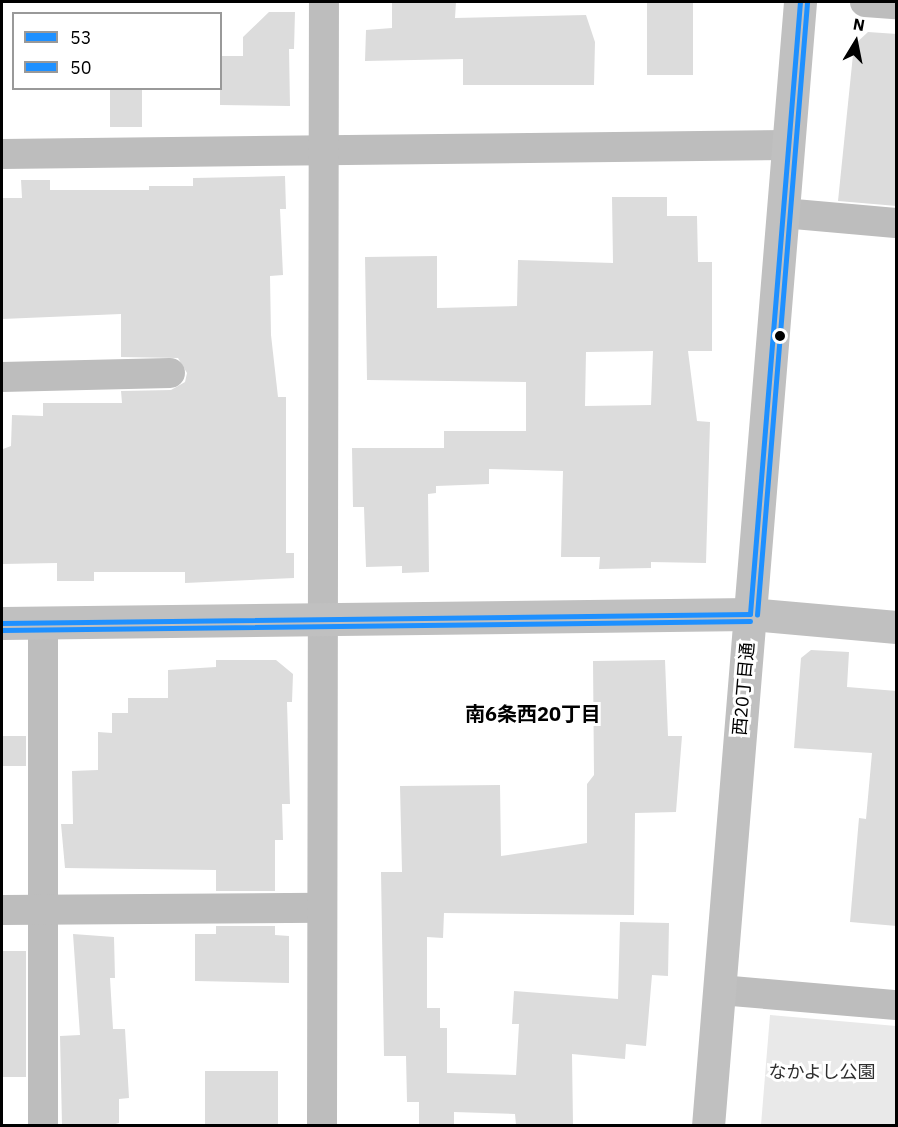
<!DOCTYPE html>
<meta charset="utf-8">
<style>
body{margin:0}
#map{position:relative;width:898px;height:1127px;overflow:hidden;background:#fff;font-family:"IBM Plex Sans","Noto Sans JP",sans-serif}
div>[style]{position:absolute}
.green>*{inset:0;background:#e9e9e9}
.building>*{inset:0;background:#dcdcdc;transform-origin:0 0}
.street>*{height:30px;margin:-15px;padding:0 15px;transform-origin:15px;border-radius:15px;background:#bdbdbd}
.secondary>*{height:33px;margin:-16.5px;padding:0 16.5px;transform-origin:16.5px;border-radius:16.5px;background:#c0c0c0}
.bus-1>*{height:4.5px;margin:-2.25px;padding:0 2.25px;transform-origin:2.25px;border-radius:2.25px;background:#1e90ff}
.bus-2>*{height:4.5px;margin:-2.25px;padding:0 2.25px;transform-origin:2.25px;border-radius:2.25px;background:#1e90ff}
.dots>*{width:16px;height:16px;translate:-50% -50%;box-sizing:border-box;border:3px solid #fff;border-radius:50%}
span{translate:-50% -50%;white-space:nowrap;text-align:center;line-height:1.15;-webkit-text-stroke:6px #fff;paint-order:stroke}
.street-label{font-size:18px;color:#000}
.park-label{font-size:18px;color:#2e2e2e}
.neighbourhood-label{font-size:20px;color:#000;font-weight:700}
.frame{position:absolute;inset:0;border:3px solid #000;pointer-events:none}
.legend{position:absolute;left:12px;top:12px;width:210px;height:78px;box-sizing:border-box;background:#fff;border:2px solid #999;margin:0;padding:8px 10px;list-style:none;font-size:18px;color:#000}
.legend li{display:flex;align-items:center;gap:12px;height:30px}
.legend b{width:30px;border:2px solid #999}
.north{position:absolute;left:826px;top:12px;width:60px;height:60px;-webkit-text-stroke:4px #fff;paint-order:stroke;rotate:10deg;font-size:16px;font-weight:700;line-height:24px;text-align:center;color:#000}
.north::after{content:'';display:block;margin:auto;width:21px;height:27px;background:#000;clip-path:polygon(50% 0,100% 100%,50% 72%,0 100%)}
</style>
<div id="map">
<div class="green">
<i style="clip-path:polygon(770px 1015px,896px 1026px,896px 1125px,761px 1125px)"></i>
</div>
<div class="building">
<i style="clip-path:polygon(392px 2px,456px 2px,455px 18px,586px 15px,595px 42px,594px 85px,463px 85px,463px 59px,365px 61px,366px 30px,392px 28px)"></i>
<i style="left:647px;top:2px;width:46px;height:73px"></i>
<i style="clip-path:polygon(269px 12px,295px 12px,294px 49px,289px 49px,290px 106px,220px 105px,220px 56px,243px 56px,243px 37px)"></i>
<i style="clip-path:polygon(868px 32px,897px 34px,897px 206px,838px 201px,854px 45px)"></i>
<i style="left:110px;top:88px;width:32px;height:39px"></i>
<i style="clip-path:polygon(285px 176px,286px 209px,280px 209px,283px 275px,270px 276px,271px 335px,278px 397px,286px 397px,286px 553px,294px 553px,294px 578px,185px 583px,185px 572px,94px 572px,94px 581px,57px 581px,57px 563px,2px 564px,3px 449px,11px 446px,12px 415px,43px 416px,43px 403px,122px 403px,121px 391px,171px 390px,185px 382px,187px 373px,178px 358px,121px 357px,121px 314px,2px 319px,2px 198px,22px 198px,21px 180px,50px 180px,50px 190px,149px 190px,149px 186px,193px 186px,193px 178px)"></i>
<i style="clip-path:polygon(evenodd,612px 197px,667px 197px,667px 216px,697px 216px,698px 262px,712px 262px,712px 351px,688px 351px,697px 421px,710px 422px,706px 563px,651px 562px,651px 568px,599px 569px,600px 557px,561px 557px,563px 471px,489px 469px,489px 484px,436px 486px,436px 493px,428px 494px,429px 572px,402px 573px,402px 566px,366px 567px,364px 507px,353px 507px,352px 448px,444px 448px,444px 431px,526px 431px,526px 382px,367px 380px,365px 257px,437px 256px,437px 308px,517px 306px,518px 260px,613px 263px,612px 197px,653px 351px,651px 405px,585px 406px,586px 352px,653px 351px)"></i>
<i style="clip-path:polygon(811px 650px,849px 652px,847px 687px,897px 691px,897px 926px,850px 922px,859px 818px,866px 819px,872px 753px,794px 748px,801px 658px)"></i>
<i style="clip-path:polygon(216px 660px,276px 660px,293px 674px,292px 702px,287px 702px,290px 804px,282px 804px,283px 840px,275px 840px,275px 891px,216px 891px,216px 870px,65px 868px,61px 824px,73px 824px,72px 771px,98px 770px,98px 732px,112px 733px,112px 713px,128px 713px,128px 698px,168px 698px,168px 670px,216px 667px)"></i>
<i style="clip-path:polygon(665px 660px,668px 736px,682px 736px,676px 812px,635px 813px,634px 915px,444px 913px,443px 938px,427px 937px,427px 1008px,440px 1008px,440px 1028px,447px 1028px,447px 1073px,516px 1075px,519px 1024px,512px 1024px,514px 991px,618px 999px,620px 922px,669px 923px,668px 976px,652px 975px,646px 1046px,626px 1044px,625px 1059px,572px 1054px,573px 1125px,516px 1125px,515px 1114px,454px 1112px,454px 1125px,419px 1125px,419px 1102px,407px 1102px,406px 1056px,384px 1056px,381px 872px,402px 872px,400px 786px,500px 785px,501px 856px,587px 843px,587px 784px,594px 775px,593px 661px)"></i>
<i style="left:2px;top:736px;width:24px;height:30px"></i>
<i style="clip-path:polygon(216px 926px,275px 926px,275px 935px,289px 936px,289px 983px,195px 981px,195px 934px,216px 934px)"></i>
<i style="clip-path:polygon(73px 934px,114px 937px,115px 978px,110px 978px,113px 1029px,125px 1029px,129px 1098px,119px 1099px,119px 1123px,112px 1125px,62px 1125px,60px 1036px,80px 1035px)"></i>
<i style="left:2px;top:951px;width:24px;height:126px"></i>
<i style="left:205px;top:1071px;width:73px;height:54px"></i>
</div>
<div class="street">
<i style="left:865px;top:2px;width:31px;rotate:4deg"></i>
<i style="left:2px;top:154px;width:786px;rotate:-0.66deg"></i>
<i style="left:783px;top:213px;width:113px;rotate:5.1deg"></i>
<i style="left:2px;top:377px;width:168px;rotate:-1.4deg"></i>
<i style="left:43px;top:623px;width:503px;rotate:90deg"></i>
<i style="left:2px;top:910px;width:320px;rotate:-0.4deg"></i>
<i style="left:720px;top:990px;width:177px;rotate:4.9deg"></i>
<i style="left:322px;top:1126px;width:1124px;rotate:-89.9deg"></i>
</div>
<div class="secondary">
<i style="left:2px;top:623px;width:748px;rotate:-0.69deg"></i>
<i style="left:750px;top:614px;width:147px;rotate:5.1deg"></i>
<i style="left:708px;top:1126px;width:1128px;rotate:-85.32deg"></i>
</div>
<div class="bus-1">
<i style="left:750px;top:614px;width:614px;rotate:-85.33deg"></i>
<i style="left:2px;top:623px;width:748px;rotate:-0.69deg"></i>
</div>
<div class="bus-2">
<i style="left:757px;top:615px;width:614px;rotate:-85.33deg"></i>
<i style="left:2px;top:630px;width:748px;rotate:-0.69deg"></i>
</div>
<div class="dots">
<i style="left:780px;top:336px;background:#000"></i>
</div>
<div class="street-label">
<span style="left:744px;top:689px;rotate:-85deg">西20丁目通</span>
</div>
<div class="park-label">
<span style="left:822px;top:1072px">なかよし公園</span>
</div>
<div class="neighbourhood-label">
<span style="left:533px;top:713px">南6条西20丁目</span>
</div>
<div class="frame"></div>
<ul class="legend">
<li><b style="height:8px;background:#1e90ff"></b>53</li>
<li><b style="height:8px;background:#1e90ff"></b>50</li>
</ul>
<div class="north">N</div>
</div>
